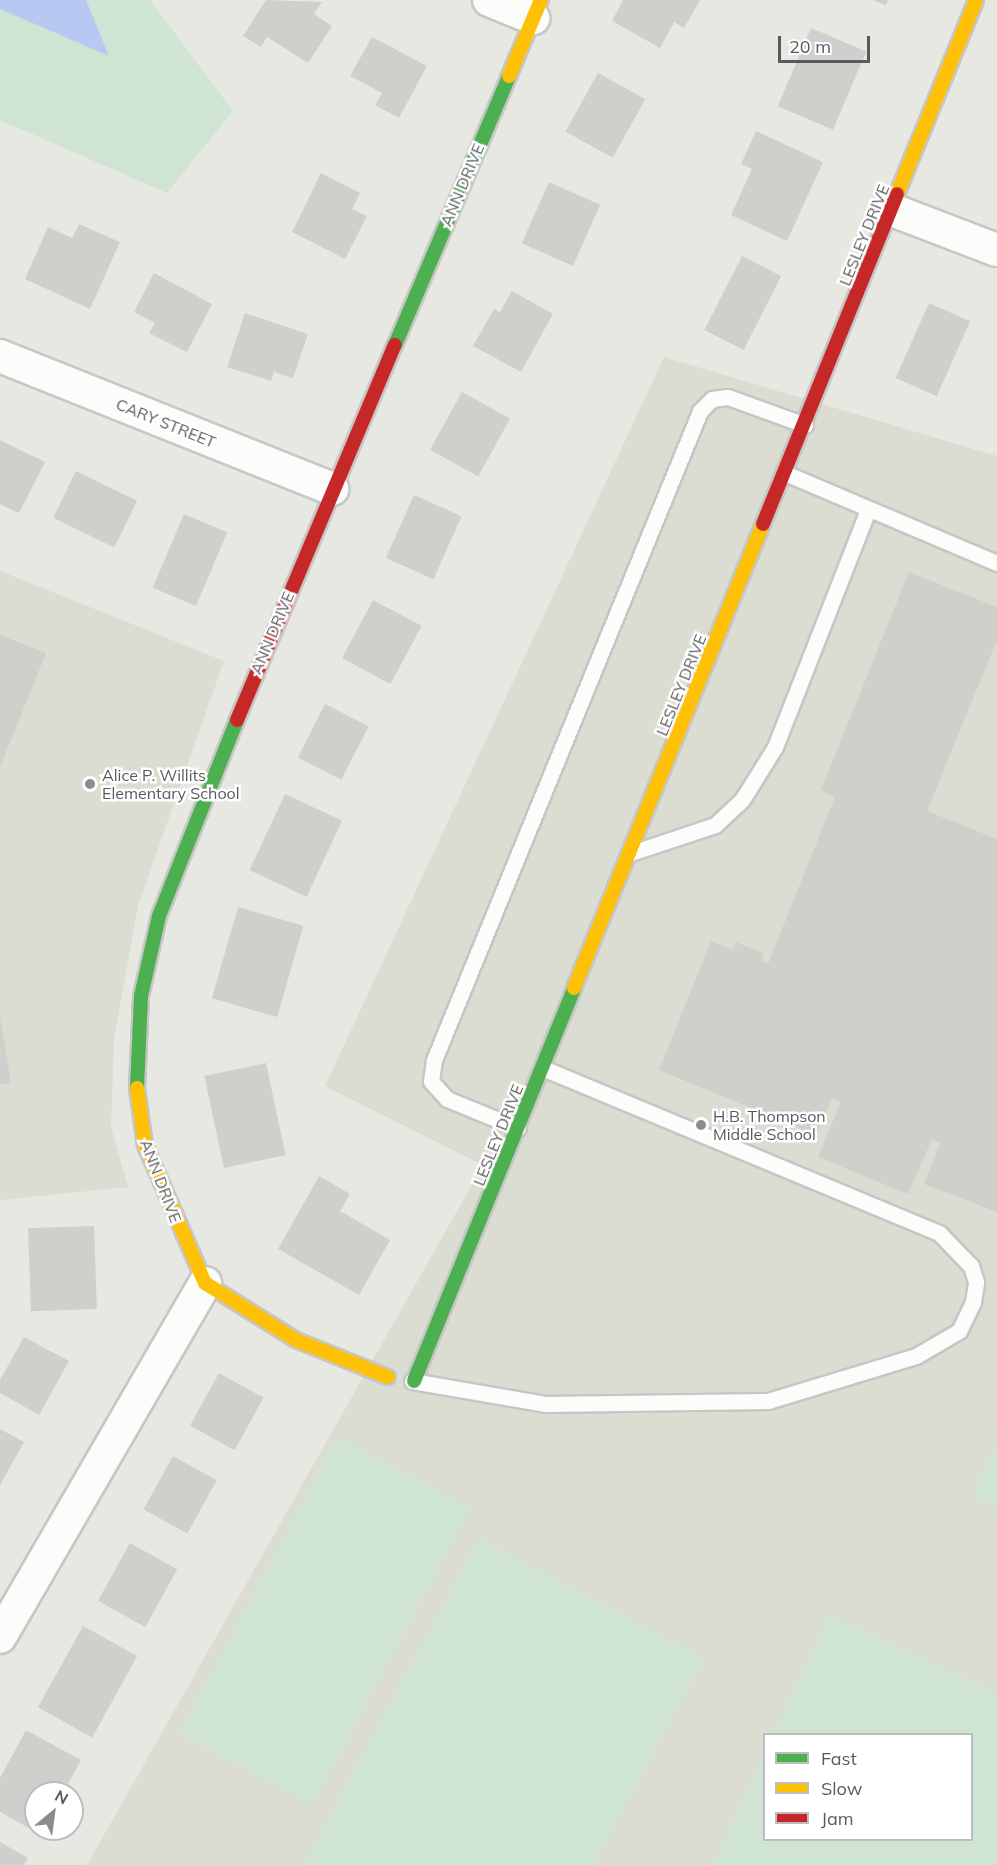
<!DOCTYPE html>
<style>
body{margin:0}
#map{position:relative;width:997px;height:1865px;overflow:hidden;background:#e8e8e3;font-family:Mulish,sans-serif}
div>[style]{position:absolute}
.education>*{inset:0;background:#dbdcd2}
.green>*{inset:0;background:#d0e4d4;transform-origin:0 0}
.water>*{inset:0;background:#b7c8f2}
.building>*{inset:0;background:#cfcfcb;transform-origin:0 0}
.roads{filter:drop-shadow(2px 0 #c6c6c5) drop-shadow(-2px 0 #c6c6c5) drop-shadow(0 2px #c6c6c5) drop-shadow(0 -2px #c6c6c5)}
.lane>*{height:15px;margin:-7.5px;padding:0 7.5px;transform-origin:7.5px;border-radius:7.5px;background:#fcfcfb}
.street>*{height:32px;margin:-16px;padding:0 16px;transform-origin:16px;border-radius:16px;background:#fcfcfb}
.fast>*{height:14px;margin:-7px;padding:0 7px;transform-origin:7px;border-radius:7px;background:#4caf50}
.slow>*{height:14px;margin:-7px;padding:0 7px;transform-origin:7px;border-radius:7px;background:#ffc107}
.jam>*{height:14px;margin:-7px;padding:0 7px;transform-origin:7px;border-radius:7px;background:#c62828}
.dots>*{width:16px;height:16px;translate:-50% -50%;box-sizing:border-box;border:3px solid #fff;border-radius:50%}
span{translate:-50% -50%;white-space:nowrap;text-align:center;line-height:1.15;-webkit-text-stroke:5px #fff;paint-order:stroke}
.street-label{font-size:16px;color:#595a60}
.poi-label{font-size:16px;color:#595a60}
.left{translate:0 -50%;text-align:left}
.legend{position:absolute;left:763px;top:1733px;width:210px;height:108px;box-sizing:border-box;background:#fff;border:2px solid #bdbdbf;margin:0;padding:8px 10px;list-style:none;font-size:18px;color:#595a60}
.legend li{display:flex;align-items:center;gap:12px;height:30px}
.legend b{width:30px;border:2px solid #bdbdbf}
.north{position:absolute;left:24px;top:1781px;width:60px;height:60px;box-sizing:border-box;background:#fff;border:2px solid #bdbdbf;border-radius:50%;rotate:29deg;font-size:16px;font-weight:700;line-height:24px;text-align:center;color:#595a60}
.north::after{content:'';display:block;margin:auto;width:21px;height:27px;background:#8b8c8e;clip-path:polygon(50% 0,100% 100%,50% 72%,0 100%)}
.scale{position:absolute;left:778px;top:36px;width:92px;height:27px;box-sizing:border-box;border:3px solid #595a60;border-top:0;padding-left:8px;font-size:18px;line-height:21px;white-space:nowrap;color:#595a60;-webkit-text-stroke:4px #fff;paint-order:stroke}
</style>
<div id="map">
<div class="education">
<i style="clip-path:polygon(evenodd,664px 357px,997px 456px,997px 1865px,87px 1865px,483px 1165px,325px 1086px,664px 357px,764px 1734px,972px 1734px,972px 1840px,764px 1840px,764px 1734px)"></i>
<i style="clip-path:polygon(0 571px,224px 661px,138px 906px,114px 1039px,111px 1127px,128px 1187px,0 1200px)"></i>
</div>
<div class="green">
<i style="clip-path:polygon(0 0,150px 0,233px 111px,167px 193px,0 120px)"></i>
<i style="clip-path:polygon(997px 1436px,997px 1507px,972px 1497px)"></i>
<i style="left:337px;top:1437px;width:151px;height:336px;rotate:28deg"></i>
<i style="clip-path:polygon(479px 1538px,704px 1659px,593px 1865px,303px 1865px)"></i>
<i style="clip-path:polygon(829px 1615px,997px 1693px,997px 1865px,713px 1865px,764px 1754px,764px 1840px,972px 1840px,972px 1734px,774px 1734px)"></i>
</div>
<div class="water">
<i style="clip-path:polygon(0 0,86px 0,109px 56px,0 9px)"></i>
</div>
<div class="building">
<i style="clip-path:polygon(266px 0,322px 2px,314px 14px,332px 26px,308px 63px,267px 37px,261px 47px,243px 36px)"></i>
<i style="clip-path:polygon(623px 0,700px 0,684px 28px,674px 22px,660px 48px,612px 21px)"></i>
<i style="clip-path:polygon(872px 0,888px 0,886px 5px)"></i>
<i style="left:811px;top:28px;width:60px;height:85px;rotate:23deg"></i>
<i style="clip-path:polygon(372px 37px,427px 66px,399px 118px,375px 105px,382px 93px,350px 76px)"></i>
<i style="left:598px;top:73px;width:54px;height:67px;rotate:29deg"></i>
<i style="clip-path:polygon(756px 131px,823px 162px,787px 241px,731px 215px,752px 169px,741px 164px)"></i>
<i style="clip-path:polygon(321px 173px,360px 193px,352px 209px,367px 216px,345px 259px,292px 232px)"></i>
<i style="left:549px;top:182px;width:56px;height:67px;rotate:24deg"></i>
<i style="clip-path:polygon(79px 224px,120px 242px,90px 309px,25px 279px,48px 227px,72px 238px)"></i>
<i style="left:742px;top:256px;width:44px;height:83px;rotate:27deg"></i>
<i style="clip-path:polygon(154px 273px,212px 304px,187px 352px,149px 333px,155px 323px,134px 312px)"></i>
<i style="clip-path:polygon(512px 291px,553px 314px,521px 372px,473px 346px,494px 309px,500px 312px)"></i>
<i style="left:929px;top:303px;width:45px;height:82px;rotate:24deg"></i>
<i style="clip-path:polygon(245px 313px,308px 334px,293px 378px,274px 372px,271px 381px,227px 367px)"></i>
<i style="left:462px;top:392px;width:55px;height:66px;rotate:29deg"></i>
<i style="clip-path:polygon(0 440px,45px 462px,19px 513px,0 504px)"></i>
<i style="left:76px;top:471px;width:68px;height:52px;rotate:26deg"></i>
<i style="left:414px;top:495px;width:52px;height:69px;rotate:24deg"></i>
<i style="left:184px;top:514px;width:47px;height:80px;rotate:23deg"></i>
<i style="clip-path:polygon(909px 572px,997px 607px,997px 640px,927px 811px,997px 839px,997px 1212px,924px 1184px,940px 1143px,932px 1139px,908px 1194px,818px 1157px,841px 1102px,832px 1099px,816px 1135px,659px 1070px,711px 941px,733px 950px,736px 942px,764px 954px,762px 961px,768px 964px,835px 797px,821px 790px)"></i>
<i style="left:373px;top:600px;width:55px;height:66px;rotate:28deg"></i>
<i style="clip-path:polygon(0 635px,46px 653px,0 767px)"></i>
<i style="left:325px;top:704px;width:49px;height:60px;rotate:27deg"></i>
<i style="left:285px;top:794px;width:63px;height:84px;rotate:25deg"></i>
<i style="left:238px;top:907px;width:68px;height:95px;rotate:16deg"></i>
<i style="clip-path:polygon(0 1016px,11px 1083px,0 1084px)"></i>
<i style="left:266px;top:1063px;width:94px;height:63px;rotate:78deg"></i>
<i style="clip-path:polygon(319px 1176px,350px 1194px,340px 1211px,390px 1240px,359px 1295px,278px 1249px)"></i>
<i style="left:94px;top:1226px;width:83px;height:66px;rotate:88deg"></i>
<i style="clip-path:polygon(24px 1337px,69px 1361px,39px 1415px,0 1393px,0 1380px)"></i>
<i style="left:219px;top:1373px;width:51px;height:60px;rotate:29deg"></i>
<i style="clip-path:polygon(0 1429px,24px 1442px,0 1485px)"></i>
<i style="left:173px;top:1456px;width:50px;height:61px;rotate:29deg"></i>
<i style="left:130px;top:1543px;width:54px;height:66px;rotate:29deg"></i>
<i style="left:83px;top:1626px;width:62px;height:93px;rotate:29deg"></i>
<i style="clip-path:polygon(26px 1730px,81px 1760px,63px 1793px,36px 1793px,40px 1834px,0 1812px,0 1778px)"></i>
<i style="clip-path:polygon(0 1842px,28px 1858px,24px 1865px,0 1865px)"></i>
</div>
<div class="roads">
<div class="lane">
<i style="left:785px;top:473px;width:230px;rotate:23deg"></i>
<i style="left:631px;top:853px;width:89px;rotate:-18.4deg"></i>
<i style="left:715px;top:825px;width:37px;rotate:-43deg"></i>
<i style="left:742px;top:800px;width:62px;rotate:-58.1deg"></i>
<i style="left:775px;top:747px;width:252px;rotate:-68.6deg"></i>
<i style="left:518px;top:1128px;width:77px;rotate:-157.8deg"></i>
<i style="left:447px;top:1099px;width:24px;rotate:-132deg"></i>
<i style="left:431px;top:1081px;width:21px;rotate:-82deg"></i>
<i style="left:434px;top:1060px;width:701px;rotate:-67.71deg"></i>
<i style="left:700px;top:411px;width:17px;rotate:-45deg"></i>
<i style="left:712px;top:399px;width:16px;rotate:-7deg"></i>
<i style="left:728px;top:397px;width:82px;rotate:20deg"></i>
<i style="left:412px;top:1381px;width:135px;rotate:9.8deg"></i>
<i style="left:545px;top:1404px;width:223px;rotate:-0.8deg"></i>
<i style="left:768px;top:1401px;width:155px;rotate:-16.9deg"></i>
<i style="left:916px;top:1356px;width:50px;rotate:-30.2deg"></i>
<i style="left:959px;top:1331px;width:32px;rotate:-64deg"></i>
<i style="left:973px;top:1302px;width:20px;rotate:-81deg"></i>
<i style="left:976px;top:1282px;width:17px;rotate:-107deg"></i>
<i style="left:971px;top:1266px;width:46px;rotate:-134.1deg"></i>
<i style="left:939px;top:1233px;width:429px;rotate:-157.4deg"></i>
</div>
<div class="street">
<i style="left:489px;top:0;width:48px;rotate:22.2deg"></i>
<i style="left:892px;top:210px;width:112px;rotate:20.9deg"></i>
<i style="left:0;top:356px;width:358px;rotate:21.8deg"></i>
<i style="left:0;top:1637px;width:409px;rotate:-59.9deg"></i>
</div>
<div class="fast">
<i style="left:395px;top:345px;width:292px;rotate:-67deg"></i>
<i style="left:137px;top:1088px;width:92px;rotate:-87.5deg"></i>
<i style="left:141px;top:996px;width:82px;rotate:-77.3deg"></i>
<i style="left:159px;top:916px;width:211px;rotate:-68.3deg"></i>
<i style="left:414px;top:1381px;width:424px;rotate:-67.8deg"></i>
</div>
<div class="slow">
<i style="left:509px;top:76px;width:82px;rotate:-67.2deg"></i>
<i style="left:897px;top:194px;width:209px;rotate:-67.8deg"></i>
<i style="left:574px;top:988px;width:501px;rotate:-67.84deg"></i>
<i style="left:137px;top:1088px;width:58px;rotate:82deg"></i>
<i style="left:145px;top:1145px;width:150px;rotate:66.5deg"></i>
<i style="left:205px;top:1283px;width:107px;rotate:32.1deg"></i>
<i style="left:296px;top:1340px;width:99px;rotate:21.9deg"></i>
</div>
<div class="jam">
<i style="left:763px;top:524px;width:356px;rotate:-67.9deg"></i>
<i style="left:237px;top:720px;width:407px;rotate:-67.2deg"></i>
</div>
</div>
<div class="dots">
<i style="left:90px;top:784px;background:#8b8c8e"></i>
<i style="left:701px;top:1125px;background:#8b8c8e"></i>
</div>
<div class="street-label">
<span style="left:462px;top:185px;rotate:-67deg">ANN DRIVE</span>
<span style="left:864px;top:235px;rotate:-68deg">LESLEY DRIVE</span>
<span style="left:166px;top:423px;rotate:22deg">CARY STREET</span>
<span style="left:272px;top:633px;rotate:-67deg">ANN DRIVE</span>
<span style="left:681px;top:685px;rotate:-68deg">LESLEY DRIVE</span>
<span style="left:498px;top:1135px;rotate:-68deg">LESLEY DRIVE</span>
<span style="left:161px;top:1181px;rotate:69deg">ANN DRIVE</span>
</div>
<div class="poi-label">
<span class="left" style="left:102px;top:784px">Alice P. Willits<br>Elementary School</span>
<span class="left" style="left:713px;top:1125px">H.B. Thompson<br>Middle School</span>
</div>
<ul class="legend">
<li><b style="height:8px;background:#4caf50"></b>Fast</li>
<li><b style="height:8px;background:#ffc107"></b>Slow</li>
<li><b style="height:8px;background:#c62828"></b>Jam</li>
</ul>
<div class="north">N</div>
<div class="scale">20 m</div>
</div>
